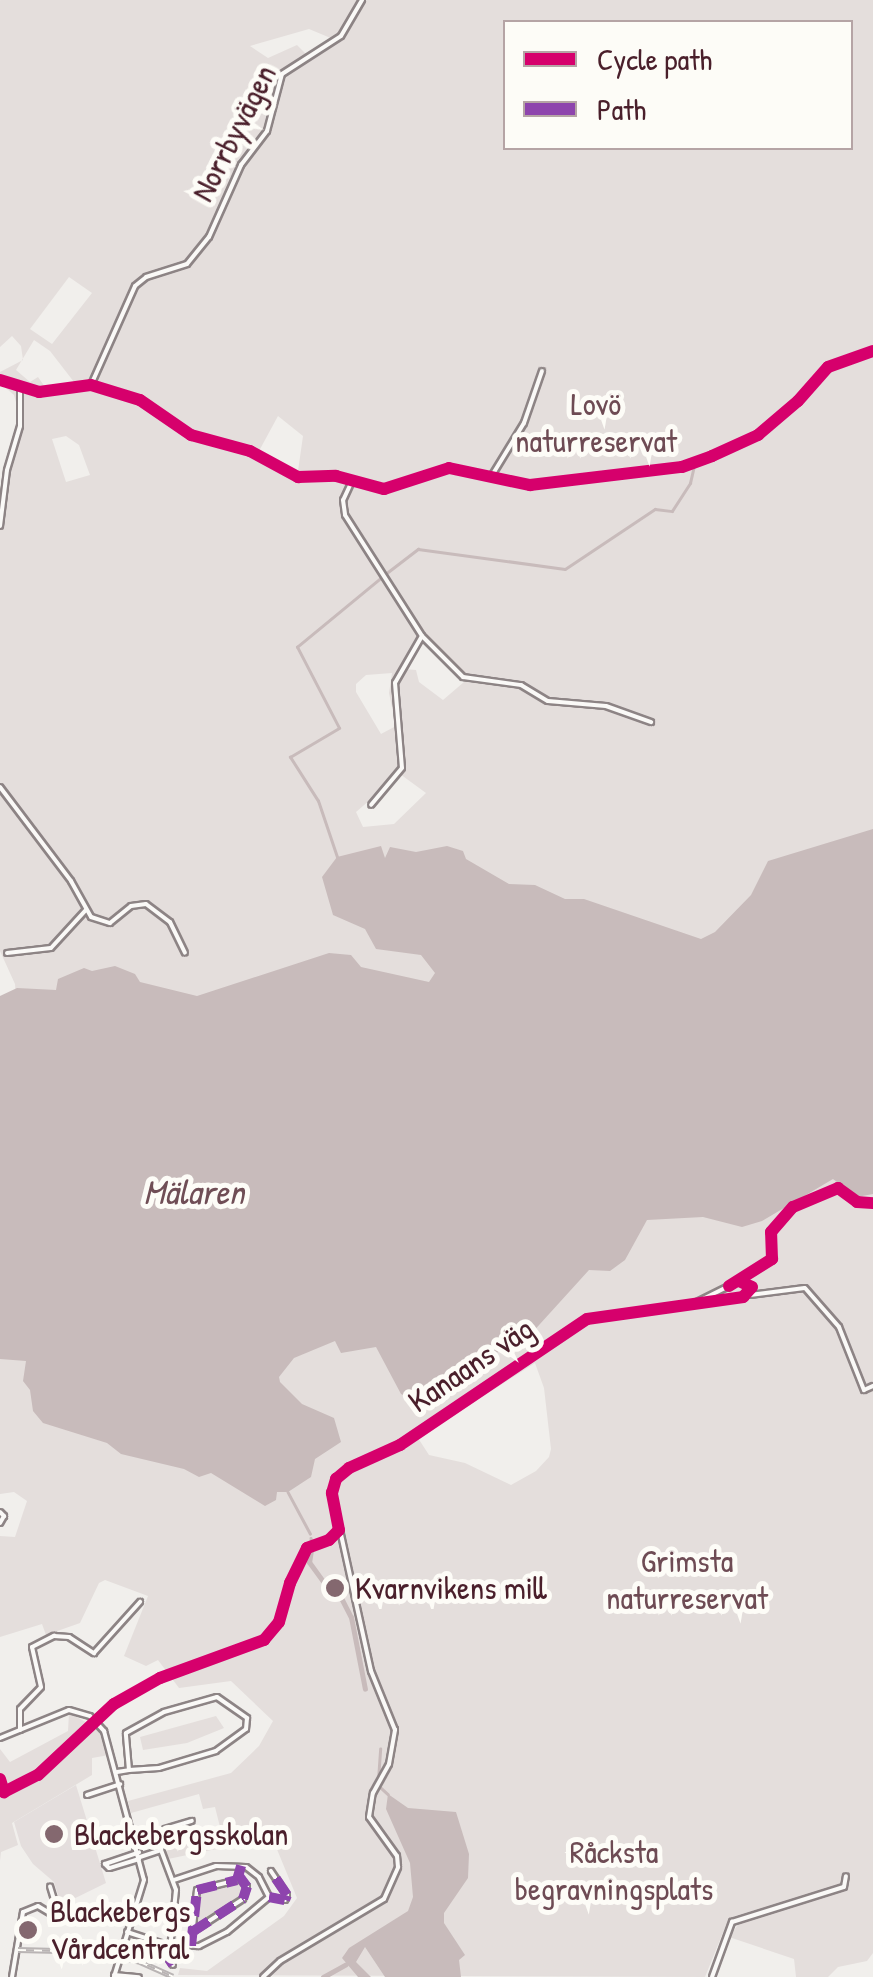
<!DOCTYPE html>
<meta charset="utf-8">
<style>
body{margin:0}
#map{position:relative;width:873px;height:1977px;overflow:hidden;background:#f1efec;font-family:"Patrick Hand",sans-serif}
div>[style]{position:absolute}
.built>*{inset:0;background:#e4dedd}
.green>*{inset:0;background:#e4dedc}
.water>*{inset:0;background:#c8bbbb}
.stream>*{height:2.5px;margin:-1.25px;padding:0 1.25px;transform-origin:1.25px;border-radius:1.25px;background:#c8bbbb}
.canal>*{height:5px;margin:-2.5px;padding:0 2.5px;transform-origin:2.5px;border-radius:2.5px;background:#c8bbbb}
.roads{filter:drop-shadow(2px 0 #8d8485) drop-shadow(-2px 0 #8d8485) drop-shadow(0 2px #8d8485) drop-shadow(0 -2px #8d8485)}
.street>*{height:4px;margin:-2px;padding:0 2px;transform-origin:2px;border-radius:2px;background:#faf9f7}
.rail>*{height:6px;margin-top:-3px;transform-origin:0;background:repeating-linear-gradient(90deg,#fdfcf7 0 8px,#b9b4b4 0 16px);box-sizing:border-box;border-block:2px solid #b9b4b4}
.quiet>*{height:10px;margin-top:-5px;transform-origin:0;background:repeating-linear-gradient(90deg,#8e44ad 0 20px,transparent 0 30px)}
.cycleway>*{height:12px;margin:-6px;padding:0 6px;transform-origin:6px;border-radius:6px;background:#d6006c}
.dots>*{width:28px;height:28px;translate:-50% -50%;box-sizing:border-box;border:5px solid #fdfcf7;border-radius:50%}
span{translate:-50% -50%;white-space:nowrap;text-align:center;line-height:1.15;-webkit-text-stroke:10px #fdfcf7;paint-order:stroke}
.street-label{font-size:32px;color:#4a1f2b}
.park-label{font-size:32px;color:#6e4b54}
.poi-label{font-size:32px;color:#4a1f2b}
.left{translate:0 -50%;text-align:left}
.water-label{font-size:35px;color:#704e56;font-style:italic}
.legend{position:absolute;left:503px;top:20px;width:350px;height:130px;box-sizing:border-box;background:#fdfcf7;border:2px solid #b5a4a5;margin:0;padding:12px 18px;list-style:none;font-size:30px;color:#4a1f2b}
.legend li{display:flex;align-items:center;gap:20px;height:50px}
.legend b{width:50px;border:2px solid #b5a4a5}
</style>
<div id="map">
<div class="built">
<i style="clip-path:polygon(76px 1785px,106px 1883px,61px 1905px,54px 1882px,33px 1864px,21px 1846px,14px 1822px)"></i>
</div>
<div class="green">
<i style="clip-path:polygon(evenodd,0 0,873px 0,873px 1028px,17px 1010px,15px 984px,0 951px,0 509px,19px 413px,14px 395px,0 383px,0 372px,23px 360px,21px 346px,12px 336px,0 347px,0 0,506px 22px,850px 22px,850px 148px,506px 148px,506px 22px,0 0,309px 29px,333px 39px,307px 55px,297px 45px,268px 58px,250px 46px,309px 29px,0 0,69px 277px,92px 293px,52px 344px,30px 329px,69px 277px,0 0,34px 340px,50px 351px,74px 382px,45px 387px,38px 377px,30px 382px,16px 370px,34px 340px,0 0,278px 416px,303px 436px,298px 471px,287px 470px,259px 451px,278px 416px,0 0,66px 436px,79px 445px,90px 475px,66px 482px,52px 439px,66px 436px,0 0,421px 640px,464px 682px,443px 700px,419px 682px,416px 670px,404px 669px,421px 640px,0 0,392px 673px,389px 693px,396px 726px,381px 734px,356px 692px,356px 684px,366px 675px,392px 673px,0 0,400px 774px,426px 793px,394px 824px,363px 827px,356px 812px,400px 774px)"></i>
<i style="clip-path:polygon(evenodd,873px 1133px,873px 1953px,867px 1961px,838px 1967px,828px 1977px,796px 1977px,794px 1959px,729px 1937px,740px 1922px,845px 1890px,849px 1883px,735px 1916px,726px 1925px,705px 1977px,178px 1975px,180px 1968px,207px 1971px,284px 1916px,297px 1898px,276px 1847px,265px 1839px,168px 1859px,164px 1852px,220px 1827px,215px 1807px,203px 1809px,199px 1794px,131px 1813px,128px 1801px,231px 1773px,259px 1746px,273px 1721px,231px 1681px,179px 1688px,158px 1660px,146px 1666px,124px 1656px,148px 1596px,105px 1580px,99px 1583px,80px 1623px,46px 1635px,42px 1624px,0 1637px,0 1536px,15px 1537px,27px 1501px,14px 1492px,0 1494px,0 1293px,543px 1224px,873px 1133px,535px 1363px,544px 1388px,551px 1449px,549px 1457px,536px 1471px,511px 1485px,465px 1463px,429px 1455px,418px 1438px,535px 1363px)"></i>
<i style="clip-path:polygon(69px 1713px,97px 1728px,109px 1755px,92px 1758px,92px 1775px,12px 1823px,18px 1845px,1px 1852px,0 1861px,0 1749px,10px 1762px,68px 1731px)"></i>
<i style="clip-path:polygon(216px 1716px,224px 1728px,187px 1743px,143px 1750px,140px 1737px)"></i>
<i style="clip-path:polygon(241px 1880px,245px 1887px,243px 1899px,194px 1927px,200px 1891px)"></i>
</div>
<div class="water">
<i style="clip-path:polygon(873px 829px,873px 1194px,857px 1197px,833px 1179px,762px 1221px,742px 1227px,703px 1217px,647px 1220px,625px 1260px,610px 1271px,589px 1270px,530px 1335px,502px 1348px,456px 1391px,443px 1387px,438px 1398px,422px 1394px,411px 1399px,401px 1394px,376px 1347px,341px 1353px,335px 1341px,294px 1358px,279px 1377px,280px 1382px,302px 1404px,334px 1418px,341px 1442px,315px 1459px,311px 1477px,288px 1492px,277px 1492px,276px 1500px,265px 1506px,211px 1473px,199px 1477px,184px 1469px,121px 1454px,107px 1443px,43px 1423px,33px 1411px,30px 1390px,23px 1381px,26px 1361px,0 1359px,0 996px,17px 988px,56px 990px,58px 979px,84px 968px,92px 971px,115px 966px,135px 974px,140px 982px,197px 996px,329px 953px,351px 955px,361px 967px,429px 982px,435px 973px,421px 955px,376px 949px,365px 929px,333px 915px,322px 877px,337px 857px,381px 846px,385px 858px,390px 847px,416px 852px,447px 846px,463px 851px,466px 859px,509px 884px,535px 885px,565px 899px,584px 899px,701px 939px,715px 932px,751px 895px,768px 861px)"></i>
<i style="clip-path:polygon(388px 1794px,408px 1808px,456px 1812px,469px 1854px,468px 1878px,444px 1913px,444px 1923px,465px 1955px,459px 1960px,461px 1977px,385px 1977px,365px 1947px,356px 1962px,371px 1977px,358px 1977px,342px 1958px,349px 1948px,408px 1911px,413px 1897px,410px 1863px,386px 1809px)"></i>
</div>
<div class="stream">
<i style="left:384px;top:575px;width:43px;rotate:-37.4deg"></i>
<i style="left:418px;top:549px;width:148px;rotate:7.7deg"></i>
<i style="left:565px;top:569px;width:108px;rotate:-33.7deg"></i>
<i style="left:655px;top:509px;width:17px;rotate:7deg"></i>
<i style="left:672px;top:511px;width:33px;rotate:-57deg"></i>
<i style="left:690px;top:483px;width:17px;rotate:-77deg"></i>
<i style="left:337px;top:857px;width:59px;rotate:-108.7deg"></i>
<i style="left:318px;top:801px;width:52px;rotate:-122.5deg"></i>
<i style="left:290px;top:757px;width:57px;rotate:-30.6deg"></i>
<i style="left:339px;top:728px;width:91px;rotate:-117.4deg"></i>
<i style="left:297px;top:647px;width:110px;rotate:-39.5deg"></i>
<i style="left:288px;top:1492px;width:47px;rotate:61.8deg"></i>
<i style="left:311px;top:1538px;width:7px;rotate:82deg"></i>
<i style="left:378px;top:1780px;width:31px;rotate:-86deg"></i>
<i style="left:379px;top:1786px;width:12px;rotate:42deg"></i>
</div>
<div class="canal">
<i style="left:311px;top:1550px;width:12px;rotate:99deg"></i>
<i style="left:309px;top:1562px;width:32px;rotate:54deg"></i>
<i style="left:337px;top:1590px;width:30px;rotate:63deg"></i>
<i style="left:351px;top:1617px;width:73px;rotate:79deg"></i>
<i style="left:323px;top:1977px;width:26px;rotate:-29deg"></i>
</div>
<div class="roads">
<div class="street">
<i style="left:0;top:380px;width:41px;rotate:17.1deg"></i>
<i style="left:39px;top:392px;width:52px;rotate:-7.7deg"></i>
<i style="left:91px;top:385px;width:51px;rotate:17deg"></i>
<i style="left:140px;top:400px;width:62px;rotate:34.5deg"></i>
<i style="left:191px;top:435px;width:61px;rotate:15.2deg"></i>
<i style="left:250px;top:451px;width:55px;rotate:28.4deg"></i>
<i style="left:298px;top:477px;width:38px;rotate:-2deg"></i>
<i style="left:336px;top:476px;width:50px;rotate:15.2deg"></i>
<i style="left:384px;top:489px;width:68px;rotate:-17.9deg"></i>
<i style="left:449px;top:468px;width:83px;rotate:11.9deg"></i>
<i style="left:530px;top:485px;width:153px;rotate:-6.8deg"></i>
<i style="left:682px;top:467px;width:32px;rotate:-20deg"></i>
<i style="left:712px;top:456px;width:51px;rotate:-24.5deg"></i>
<i style="left:758px;top:435px;width:52px;rotate:-40.4deg"></i>
<i style="left:798px;top:401px;width:45px;rotate:-48.6deg"></i>
<i style="left:828px;top:367px;width:48px;rotate:-19.6deg"></i>
<i style="left:91px;top:385px;width:108px;rotate:-66deg"></i>
<i style="left:135px;top:286px;width:14px;rotate:-39deg"></i>
<i style="left:146px;top:277px;width:43px;rotate:-17.6deg"></i>
<i style="left:187px;top:264px;width:35px;rotate:-51deg"></i>
<i style="left:209px;top:237px;width:79px;rotate:-66deg"></i>
<i style="left:241px;top:165px;width:43px;rotate:-52.6deg"></i>
<i style="left:267px;top:131px;width:59px;rotate:-75.3deg"></i>
<i style="left:282px;top:74px;width:70px;rotate:-32.8deg"></i>
<i style="left:341px;top:36px;width:42px;rotate:-59.7deg"></i>
<i style="left:491px;top:477px;width:63px;rotate:-58.6deg"></i>
<i style="left:524px;top:423px;width:55px;rotate:-70.9deg"></i>
<i style="left:352px;top:481px;width:21px;rotate:115deg"></i>
<i style="left:343px;top:500px;width:15px;rotate:82deg"></i>
<i style="left:345px;top:515px;width:143px;rotate:57.5deg"></i>
<i style="left:422px;top:636px;width:54px;rotate:119.9deg"></i>
<i style="left:395px;top:683px;width:85px;rotate:85.3deg"></i>
<i style="left:402px;top:768px;width:48px;rotate:130deg"></i>
<i style="left:0;top:526px;width:56px;rotate:-82.9deg"></i>
<i style="left:7px;top:470px;width:46px;rotate:-73.5deg"></i>
<i style="left:20px;top:426px;width:39px;rotate:-90deg"></i>
<i style="left:422px;top:636px;width:58px;rotate:45deg"></i>
<i style="left:463px;top:677px;width:59px;rotate:7.9deg"></i>
<i style="left:521px;top:685px;width:31px;rotate:31deg"></i>
<i style="left:548px;top:701px;width:58px;rotate:4.9deg"></i>
<i style="left:606px;top:706px;width:48px;rotate:19.6deg"></i>
<i style="left:0;top:787px;width:118px;rotate:52.9deg"></i>
<i style="left:71px;top:881px;width:41px;rotate:60.9deg"></i>
<i style="left:91px;top:917px;width:20px;rotate:18deg"></i>
<i style="left:110px;top:923px;width:27px;rotate:-39deg"></i>
<i style="left:131px;top:906px;width:15px;rotate:-8deg"></i>
<i style="left:146px;top:904px;width:30px;rotate:37deg"></i>
<i style="left:170px;top:922px;width:34px;rotate:64deg"></i>
<i style="left:7px;top:953px;width:44px;rotate:-6.5deg"></i>
<i style="left:51px;top:948px;width:52px;rotate:-47.4deg"></i>
<i style="left:750px;top:1295px;width:55px;rotate:-7.3deg"></i>
<i style="left:805px;top:1288px;width:52px;rotate:48.9deg"></i>
<i style="left:839px;top:1327px;width:68px;rotate:68.4deg"></i>
<i style="left:864px;top:1390px;width:10px;rotate:-24deg"></i>
<i style="left:0;top:1512px;width:6px;rotate:45deg"></i>
<i style="left:4px;top:1516px;width:8px;rotate:120deg"></i>
<i style="left:20px;top:1730px;width:21px;rotate:-90deg"></i>
<i style="left:20px;top:1709px;width:30px;rotate:-46deg"></i>
<i style="left:41px;top:1687px;width:41px;rotate:-102.7deg"></i>
<i style="left:32px;top:1647px;width:25px;rotate:-27deg"></i>
<i style="left:54px;top:1636px;width:15px;rotate:4deg"></i>
<i style="left:69px;top:1637px;width:30px;rotate:33deg"></i>
<i style="left:94px;top:1653px;width:69px;rotate:-48deg"></i>
<i style="left:0;top:1738px;width:74px;rotate:-22.1deg"></i>
<i style="left:69px;top:1710px;width:22px;rotate:16deg"></i>
<i style="left:90px;top:1716px;width:21px;rotate:47deg"></i>
<i style="left:104px;top:1731px;width:154px;rotate:75deg"></i>
<i style="left:144px;top:1880px;width:102px;rotate:107.2deg"></i>
<i style="left:117px;top:1772px;width:12px;rotate:-9deg"></i>
<i style="left:129px;top:1770px;width:37px;rotate:-95deg"></i>
<i style="left:126px;top:1733px;width:43px;rotate:-28.9deg"></i>
<i style="left:164px;top:1712px;width:55px;rotate:-15.8deg"></i>
<i style="left:217px;top:1697px;width:37px;rotate:35deg"></i>
<i style="left:247px;top:1718px;width:11px;rotate:95deg"></i>
<i style="left:246px;top:1729px;width:37px;rotate:144deg"></i>
<i style="left:216px;top:1751px;width:59px;rotate:163.4deg"></i>
<i style="left:159px;top:1768px;width:30px;rotate:176deg"></i>
<i style="left:87px;top:1795px;width:35px;rotate:-18deg"></i>
<i style="left:161px;top:1850px;width:43px;rotate:69.4deg"></i>
<i style="left:176px;top:1890px;width:69px;rotate:95.8deg"></i>
<i style="left:169px;top:1959px;width:7px;rotate:56deg"></i>
<i style="left:140px;top:1857px;width:22px;rotate:-18deg"></i>
<i style="left:161px;top:1850px;width:21px;rotate:-79deg"></i>
<i style="left:165px;top:1829px;width:28px;rotate:-17deg"></i>
<i style="left:139px;top:1859px;width:31px;rotate:163deg"></i>
<i style="left:109px;top:1868px;width:6px;rotate:-135deg"></i>
<i style="left:105px;top:1864px;width:36px;rotate:-19deg"></i>
<i style="left:270px;top:1897px;width:15px;rotate:11deg"></i>
<i style="left:285px;top:1900px;width:5px;rotate:-68deg"></i>
<i style="left:287px;top:1895px;width:29px;rotate:-124deg"></i>
<i style="left:127px;top:1932px;width:36px;rotate:18deg"></i>
<i style="left:161px;top:1943px;width:38px;rotate:5deg"></i>
<i style="left:199px;top:1946px;width:31px;rotate:-27deg"></i>
<i style="left:227px;top:1932px;width:55px;rotate:-39.8deg"></i>
<i style="left:269px;top:1897px;width:22px;rotate:-117deg"></i>
<i style="left:259px;top:1877px;width:16px;rotate:-142deg"></i>
<i style="left:246px;top:1867px;width:30px;rotate:-178deg"></i>
<i style="left:216px;top:1866px;width:44px;rotate:161.6deg"></i>
<i style="left:192px;top:1932px;width:61px;rotate:-32.9deg"></i>
<i style="left:243px;top:1899px;width:13px;rotate:-72deg"></i>
<i style="left:247px;top:1887px;width:11px;rotate:-128deg"></i>
<i style="left:191px;top:1946px;width:56px;rotate:-83.9deg"></i>
<i style="left:197px;top:1890px;width:41px;rotate:-14deg"></i>
<i style="left:237px;top:1880px;width:13px;rotate:-72deg"></i>
<i style="left:114px;top:1975px;width:25px;rotate:5deg"></i>
<i style="left:12px;top:1977px;width:66px;rotate:-80.4deg"></i>
<i style="left:23px;top:1912px;width:16px;rotate:-22deg"></i>
<i style="left:38px;top:1906px;width:26px;rotate:31deg"></i>
<i style="left:60px;top:1919px;width:34px;rotate:-107deg"></i>
<i style="left:263px;top:1977px;width:23px;rotate:-43deg"></i>
<i style="left:280px;top:1961px;width:121px;rotate:-30.8deg"></i>
<i style="left:384px;top:1899px;width:35px;rotate:-66deg"></i>
<i style="left:398px;top:1867px;width:11px;rotate:-95deg"></i>
<i style="left:397px;top:1856px;width:48px;rotate:-125.7deg"></i>
<i style="left:369px;top:1817px;width:24px;rotate:-81deg"></i>
<i style="left:373px;top:1793px;width:33px;rotate:-61deg"></i>
<i style="left:389px;top:1764px;width:35px;rotate:-80deg"></i>
<i style="left:395px;top:1730px;width:64px;rotate:-112.1deg"></i>
<i style="left:371px;top:1671px;width:182px;rotate:-102.4deg"></i>
<i style="left:332px;top:1493px;width:15px;rotate:-74deg"></i>
<i style="left:336px;top:1479px;width:17px;rotate:-40deg"></i>
<i style="left:349px;top:1468px;width:56px;rotate:-24.3deg"></i>
<i style="left:400px;top:1445px;width:225px;rotate:-34deg"></i>
<i style="left:587px;top:1319px;width:107px;rotate:-8.1deg"></i>
<i style="left:693px;top:1304px;width:25px;rotate:-7deg"></i>
<i style="left:718px;top:1301px;width:25px;rotate:-9deg"></i>
<i style="left:743px;top:1297px;width:13px;rotate:-48deg"></i>
<i style="left:752px;top:1287px;width:14px;rotate:-155deg"></i>
<i style="left:739px;top:1281px;width:51px;rotate:153.4deg"></i>
<i style="left:712px;top:1977px;width:59px;rotate:-70deg"></i>
<i style="left:732px;top:1922px;width:117px;rotate:-17.4deg"></i>
<i style="left:844px;top:1887px;width:11px;rotate:-80deg"></i>
</div>
</div>
<div class="rail">
<i style="left:18px;top:1950px;width:81px;rotate:1.4deg"></i>
<i style="left:99px;top:1952px;width:42px;rotate:13.7deg"></i>
<i style="left:140px;top:1962px;width:36px;rotate:24deg"></i>
</div>
<div class="quiet">
<i style="left:269px;top:1897px;width:16px;rotate:11deg"></i>
<i style="left:285px;top:1900px;width:5px;rotate:-68deg"></i>
<i style="left:287px;top:1895px;width:29px;rotate:-124deg"></i>
<i style="left:192px;top:1932px;width:61px;rotate:-32.9deg"></i>
<i style="left:243px;top:1899px;width:13px;rotate:-72deg"></i>
<i style="left:247px;top:1887px;width:14px;rotate:-126deg"></i>
<i style="left:172px;top:1945px;width:14px;rotate:102deg"></i>
<i style="left:169px;top:1959px;width:7px;rotate:56deg"></i>
<i style="left:191px;top:1946px;width:56px;rotate:-83.9deg"></i>
<i style="left:197px;top:1890px;width:41px;rotate:-14deg"></i>
<i style="left:237px;top:1880px;width:15px;rotate:-74deg"></i>
</div>
<div class="cycleway">
<i style="left:0;top:380px;width:41px;rotate:17.1deg"></i>
<i style="left:39px;top:392px;width:52px;rotate:-7.7deg"></i>
<i style="left:91px;top:385px;width:51px;rotate:17deg"></i>
<i style="left:140px;top:400px;width:62px;rotate:34.5deg"></i>
<i style="left:191px;top:435px;width:61px;rotate:15.2deg"></i>
<i style="left:250px;top:451px;width:55px;rotate:28.4deg"></i>
<i style="left:298px;top:477px;width:38px;rotate:-2deg"></i>
<i style="left:336px;top:476px;width:50px;rotate:15.2deg"></i>
<i style="left:384px;top:489px;width:68px;rotate:-17.9deg"></i>
<i style="left:449px;top:468px;width:83px;rotate:11.9deg"></i>
<i style="left:530px;top:485px;width:153px;rotate:-6.8deg"></i>
<i style="left:682px;top:467px;width:32px;rotate:-20deg"></i>
<i style="left:712px;top:456px;width:51px;rotate:-24.5deg"></i>
<i style="left:758px;top:435px;width:52px;rotate:-40.4deg"></i>
<i style="left:798px;top:401px;width:45px;rotate:-48.6deg"></i>
<i style="left:828px;top:367px;width:48px;rotate:-19.6deg"></i>
<i style="left:729px;top:1286px;width:51px;rotate:-32.1deg"></i>
<i style="left:772px;top:1259px;width:27px;rotate:-92deg"></i>
<i style="left:771px;top:1232px;width:33px;rotate:-49deg"></i>
<i style="left:793px;top:1207px;width:49px;rotate:-22.9deg"></i>
<i style="left:838px;top:1188px;width:24px;rotate:36deg"></i>
<i style="left:857px;top:1202px;width:16px;rotate:4deg"></i>
<i style="left:0;top:1779px;width:14px;rotate:73deg"></i>
<i style="left:4px;top:1792px;width:38px;rotate:-27deg"></i>
<i style="left:38px;top:1775px;width:104px;rotate:-43.1deg"></i>
<i style="left:114px;top:1704px;width:53px;rotate:-29.5deg"></i>
<i style="left:160px;top:1678px;width:111px;rotate:-20.1deg"></i>
<i style="left:264px;top:1640px;width:23px;rotate:-50deg"></i>
<i style="left:279px;top:1622px;width:41px;rotate:-74.2deg"></i>
<i style="left:290px;top:1583px;width:39px;rotate:-64deg"></i>
<i style="left:307px;top:1548px;width:23px;rotate:-20deg"></i>
<i style="left:329px;top:1540px;width:14px;rotate:-45deg"></i>
<i style="left:339px;top:1530px;width:38px;rotate:-101deg"></i>
<i style="left:332px;top:1493px;width:15px;rotate:-74deg"></i>
<i style="left:336px;top:1479px;width:17px;rotate:-40deg"></i>
<i style="left:349px;top:1468px;width:56px;rotate:-24.3deg"></i>
<i style="left:400px;top:1445px;width:225px;rotate:-34deg"></i>
<i style="left:587px;top:1319px;width:158px;rotate:-8deg"></i>
<i style="left:743px;top:1297px;width:13px;rotate:-48deg"></i>
<i style="left:752px;top:1287px;width:14px;rotate:-155deg"></i>
</div>
<div class="dots">
<i style="left:335px;top:1588px;background:#84686f"></i>
<i style="left:54px;top:1834px;background:#84686f"></i>
<i style="left:28px;top:1930px;background:#84686f"></i>
</div>
<div class="street-label">
<span style="left:234px;top:133px;rotate:-63deg">Norrbyvägen</span>
<span style="left:471px;top:1365px;rotate:-34deg">Kanaans väg</span>
</div>
<div class="park-label">
<span style="left:596px;top:423px">Lovö<br>naturreservat</span>
<span style="left:687px;top:1580px">Grimsta<br>naturreservat</span>
<span style="left:614px;top:1871px">Råcksta<br>begravningsplats</span>
</div>
<div class="poi-label">
<span class="left" style="left:355px;top:1588px">Kvarnvikens mill</span>
<span class="left" style="left:74px;top:1834px">Blackebergsskolan</span>
<span class="left" style="left:50px;top:1930px">Blackebergs<br>Vårdcentral</span>
</div>
<div class="water-label">
<span style="left:194px;top:1192px">Mälaren</span>
</div>
<ul class="legend">
<li><b style="height:12px;background:#d6006c"></b>Cycle path</li>
<li><b style="height:12px;background:#8e44ad"></b>Path</li>
</ul>
</div>
